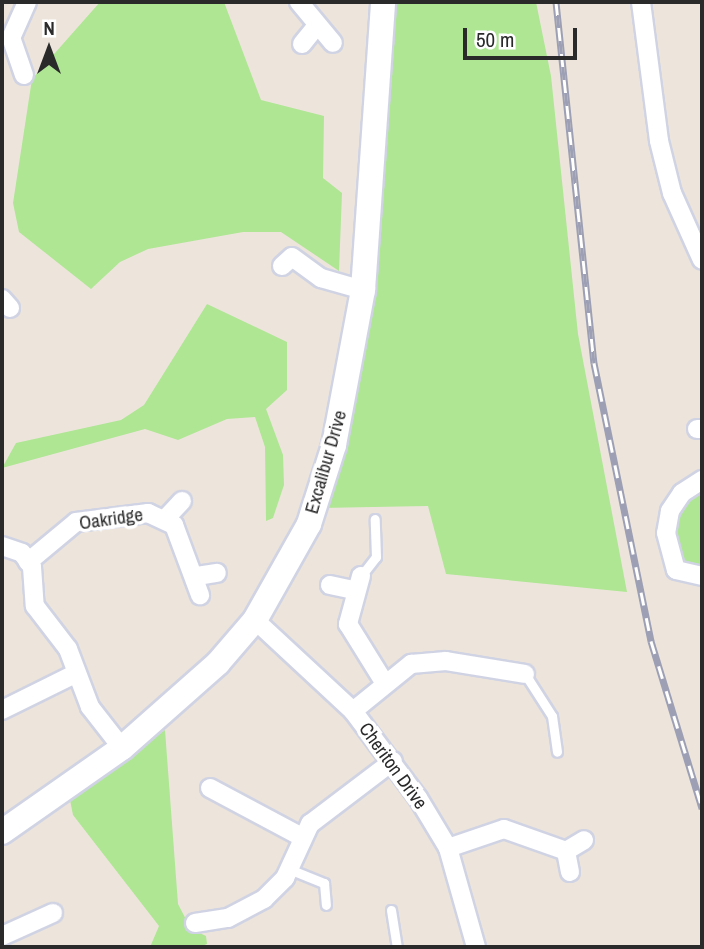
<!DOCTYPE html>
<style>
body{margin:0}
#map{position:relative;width:704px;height:949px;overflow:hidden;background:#ede5db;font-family:"Archivo Narrow",sans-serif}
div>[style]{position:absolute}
.green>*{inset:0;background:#aee694}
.roads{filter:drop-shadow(2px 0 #d0d3e3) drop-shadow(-2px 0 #d0d3e3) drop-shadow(0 2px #d0d3e3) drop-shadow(0 -2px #d0d3e3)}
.lane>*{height:9px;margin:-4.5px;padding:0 4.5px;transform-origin:4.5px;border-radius:4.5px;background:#fff}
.street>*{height:18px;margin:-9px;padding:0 9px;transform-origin:9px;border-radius:9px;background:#fff}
.secondary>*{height:24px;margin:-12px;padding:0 12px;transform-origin:12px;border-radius:12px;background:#fff}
.rail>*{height:7px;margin-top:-3.5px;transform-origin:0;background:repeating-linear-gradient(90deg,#fff 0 13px,#9da0b5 0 26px);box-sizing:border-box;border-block:2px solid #9da0b5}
span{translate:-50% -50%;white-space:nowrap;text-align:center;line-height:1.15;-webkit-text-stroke:7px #fff;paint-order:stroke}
.street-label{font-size:19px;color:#2a2a2a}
.frame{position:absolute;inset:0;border:4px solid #2a2a2a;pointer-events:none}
.north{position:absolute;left:14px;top:14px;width:70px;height:70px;-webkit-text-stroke:5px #fff;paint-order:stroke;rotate:0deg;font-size:19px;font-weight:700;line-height:28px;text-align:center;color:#2a2a2a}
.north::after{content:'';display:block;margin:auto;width:24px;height:32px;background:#2a2a2a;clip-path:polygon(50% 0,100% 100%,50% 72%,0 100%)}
.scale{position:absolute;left:463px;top:28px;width:114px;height:32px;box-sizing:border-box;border:4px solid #2a2a2a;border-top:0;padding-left:9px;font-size:21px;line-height:24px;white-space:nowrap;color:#2a2a2a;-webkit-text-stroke:5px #fff;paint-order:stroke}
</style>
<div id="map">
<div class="green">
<i style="clip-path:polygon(100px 2px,224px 2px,261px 100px,324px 116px,323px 178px,342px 193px,339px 271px,281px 232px,243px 232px,148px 249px,120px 262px,91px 289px,19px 232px,13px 203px,32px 79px)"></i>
<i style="clip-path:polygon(392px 2px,536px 2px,551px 76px,578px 334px,627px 592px,446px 574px,428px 506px,319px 508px,377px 254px)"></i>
<i style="clip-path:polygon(207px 304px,287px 342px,287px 390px,266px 409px,283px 455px,284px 485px,273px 518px,266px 521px,265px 447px,255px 417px,227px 419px,178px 440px,145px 429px,2px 468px,16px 443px,121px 420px,144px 405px)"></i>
<i style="clip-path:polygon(702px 488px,702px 576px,676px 570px,666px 533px,684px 501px)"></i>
<i style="clip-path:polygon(165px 730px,178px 904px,191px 929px,206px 936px,207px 944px,199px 947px,150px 947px,159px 926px,73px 815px,70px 800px)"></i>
</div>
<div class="roads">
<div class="lane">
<i style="left:361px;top:576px;width:24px;rotate:-52deg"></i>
<i style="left:376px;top:557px;width:38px;rotate:-92deg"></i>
<i style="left:525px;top:674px;width:50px;rotate:57.3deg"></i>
<i style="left:552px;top:716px;width:36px;rotate:82deg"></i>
<i style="left:289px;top:869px;width:38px;rotate:22deg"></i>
<i style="left:324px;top:883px;width:22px;rotate:85deg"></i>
<i style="left:391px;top:910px;width:37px;rotate:81deg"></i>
</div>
<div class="street">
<i style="left:299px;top:2px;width:53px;rotate:50.3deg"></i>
<i style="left:641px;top:2px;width:140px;rotate:82.6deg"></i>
<i style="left:659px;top:141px;width:54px;rotate:76deg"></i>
<i style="left:672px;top:193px;width:73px;rotate:65.9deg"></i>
<i style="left:302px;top:44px;width:22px;rotate:-51deg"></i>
<i style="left:24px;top:75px;width:39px;rotate:-109deg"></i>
<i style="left:11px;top:38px;width:39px;rotate:-66deg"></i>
<i style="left:282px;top:266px;width:13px;rotate:-42deg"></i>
<i style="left:292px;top:257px;width:36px;rotate:36deg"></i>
<i style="left:321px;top:278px;width:44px;rotate:15.9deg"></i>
<i style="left:2px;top:299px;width:12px;rotate:48deg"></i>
<i style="left:697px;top:429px;width:5px"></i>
<i style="left:702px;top:480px;width:24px;rotate:147deg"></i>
<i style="left:682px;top:493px;width:22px;rotate:124deg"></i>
<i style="left:670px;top:511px;width:22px;rotate:100deg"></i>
<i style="left:666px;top:533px;width:38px;rotate:75deg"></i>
<i style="left:676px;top:570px;width:27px;rotate:13deg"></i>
<i style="left:167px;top:517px;width:22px;rotate:-47deg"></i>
<i style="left:2px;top:546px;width:21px;rotate:19deg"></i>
<i style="left:22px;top:553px;width:17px;rotate:54deg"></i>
<i style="left:32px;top:567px;width:39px;rotate:86deg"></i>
<i style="left:35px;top:606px;width:54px;rotate:52.5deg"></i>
<i style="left:68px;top:649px;width:62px;rotate:69.2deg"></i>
<i style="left:90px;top:707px;width:52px;rotate:52deg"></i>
<i style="left:28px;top:562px;width:62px;rotate:-39.8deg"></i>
<i style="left:76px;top:522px;width:73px;rotate:-7.1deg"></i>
<i style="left:148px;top:513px;width:29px;rotate:25deg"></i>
<i style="left:174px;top:525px;width:75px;rotate:69.6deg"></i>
<i style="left:197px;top:576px;width:20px;rotate:-9deg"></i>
<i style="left:361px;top:576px;width:50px;rotate:105.2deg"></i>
<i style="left:348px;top:624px;width:68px;rotate:58.2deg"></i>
<i style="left:330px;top:585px;width:24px;rotate:12deg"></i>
<i style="left:255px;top:620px;width:134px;rotate:42.9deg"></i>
<i style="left:353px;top:711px;width:109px;rotate:53.2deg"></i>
<i style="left:418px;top:798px;width:58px;rotate:59deg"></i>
<i style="left:448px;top:848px;width:103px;rotate:74.2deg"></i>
<i style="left:2px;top:710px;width:81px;rotate:-26.3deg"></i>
<i style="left:353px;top:711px;width:75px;rotate:-39deg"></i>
<i style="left:411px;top:664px;width:35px;rotate:-5deg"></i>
<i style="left:446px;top:661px;width:80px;rotate:9.3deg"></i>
<i style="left:210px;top:788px;width:102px;rotate:28.1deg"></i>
<i style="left:448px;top:848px;width:59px;rotate:-18.7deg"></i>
<i style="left:504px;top:829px;width:66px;rotate:19.5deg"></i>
<i style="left:570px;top:872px;width:21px;rotate:-101deg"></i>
<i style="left:566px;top:851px;width:21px;rotate:-31deg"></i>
<i style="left:195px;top:923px;width:33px;rotate:-9deg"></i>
<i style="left:228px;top:918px;width:41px;rotate:-27.8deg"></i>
<i style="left:264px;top:899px;width:30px;rotate:-45deg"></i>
<i style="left:285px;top:878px;width:60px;rotate:-65.2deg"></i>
<i style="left:310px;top:824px;width:104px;rotate:-37.2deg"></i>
<i style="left:2px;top:936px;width:56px;rotate:-24.3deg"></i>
</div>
<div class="secondary">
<i style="left:2px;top:832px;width:146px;rotate:-35deg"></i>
<i style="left:122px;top:748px;width:128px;rotate:-41.5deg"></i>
<i style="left:218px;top:663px;width:57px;rotate:-49.3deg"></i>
<i style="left:255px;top:620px;width:110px;rotate:-60.6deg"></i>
<i style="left:309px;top:524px;width:83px;rotate:-72.4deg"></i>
<i style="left:334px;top:445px;width:158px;rotate:-79.4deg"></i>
<i style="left:363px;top:290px;width:289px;rotate:-86deg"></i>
</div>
</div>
<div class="rail">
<i style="left:556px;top:2px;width:363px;rotate:84deg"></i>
<i style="left:594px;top:363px;width:284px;rotate:78.4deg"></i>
<i style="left:651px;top:641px;width:175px;rotate:73deg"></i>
</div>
<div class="street-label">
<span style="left:326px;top:462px;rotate:-74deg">Excalibur Drive</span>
<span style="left:111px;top:519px;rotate:-8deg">Oakridge</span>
<span style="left:393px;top:766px;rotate:54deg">Cheriton Drive</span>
</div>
<div class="frame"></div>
<div class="north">N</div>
<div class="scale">50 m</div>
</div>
